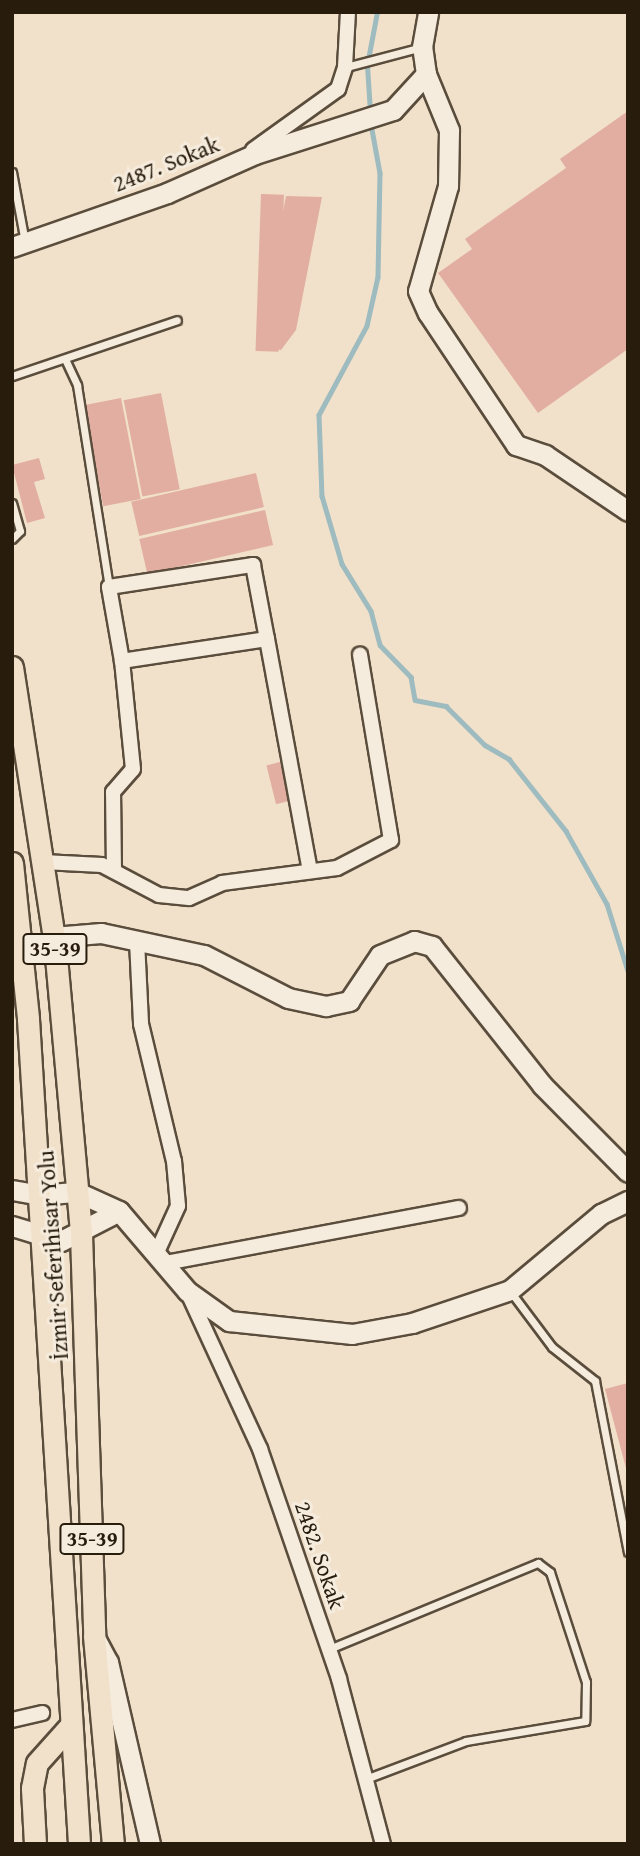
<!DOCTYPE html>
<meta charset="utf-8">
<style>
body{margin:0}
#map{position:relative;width:640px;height:1856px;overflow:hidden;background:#f1e1ca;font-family:"Gentium Book Plus",serif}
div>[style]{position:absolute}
.stream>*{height:4.5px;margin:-2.25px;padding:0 2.25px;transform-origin:2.25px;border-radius:2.25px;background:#9ebbbf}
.building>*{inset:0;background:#e2aea1;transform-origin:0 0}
.roads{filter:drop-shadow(2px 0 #5a4d3c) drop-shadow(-2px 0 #5a4d3c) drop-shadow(0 2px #5a4d3c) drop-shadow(0 -2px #5a4d3c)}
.lane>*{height:7px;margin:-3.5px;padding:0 3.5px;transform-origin:3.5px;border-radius:3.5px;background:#f6ecdd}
.street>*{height:14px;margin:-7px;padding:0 7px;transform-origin:7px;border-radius:7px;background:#f6ecdd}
.secondary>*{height:19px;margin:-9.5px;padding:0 9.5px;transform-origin:9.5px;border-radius:9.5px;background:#f6ecdd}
.primary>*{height:21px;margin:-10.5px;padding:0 10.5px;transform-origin:10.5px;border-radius:10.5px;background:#f1e1ca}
span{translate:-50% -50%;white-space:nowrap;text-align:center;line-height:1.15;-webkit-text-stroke:6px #f6ecdd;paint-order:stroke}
.shield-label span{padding:2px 5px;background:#f6ecdd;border:2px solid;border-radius:5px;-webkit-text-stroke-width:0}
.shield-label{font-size:21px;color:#281c0d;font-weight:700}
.street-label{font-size:23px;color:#281c0d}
.frame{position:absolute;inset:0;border:14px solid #281c0d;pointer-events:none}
</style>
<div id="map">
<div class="stream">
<i style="left:370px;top:112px;width:47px;rotate:-93.7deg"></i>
<i style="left:367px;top:65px;width:54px;rotate:-79.3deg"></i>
<i style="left:371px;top:124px;width:50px;rotate:79.6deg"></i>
<i style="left:380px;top:173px;width:104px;rotate:91.1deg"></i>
<i style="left:378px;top:277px;width:50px;rotate:102.7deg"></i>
<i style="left:367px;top:326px;width:101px;rotate:118.3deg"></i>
<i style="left:319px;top:415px;width:81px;rotate:87.9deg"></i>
<i style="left:322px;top:496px;width:71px;rotate:73.6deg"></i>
<i style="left:342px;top:564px;width:55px;rotate:58.3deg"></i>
<i style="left:371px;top:611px;width:35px;rotate:75deg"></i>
<i style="left:380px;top:645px;width:45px;rotate:45.9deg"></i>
<i style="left:411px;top:677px;width:23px;rotate:80deg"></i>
<i style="left:415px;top:700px;width:32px;rotate:11deg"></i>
<i style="left:446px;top:706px;width:55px;rotate:45deg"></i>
<i style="left:485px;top:745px;width:28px;rotate:30deg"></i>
<i style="left:509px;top:759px;width:92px;rotate:51.6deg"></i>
<i style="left:566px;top:831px;width:84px;rotate:60.7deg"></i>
<i style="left:607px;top:904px;width:70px;rotate:72.6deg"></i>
</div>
<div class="building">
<i style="clip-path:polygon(628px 111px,628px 349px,538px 413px,438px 273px,472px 249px,465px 239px,566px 168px,560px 159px)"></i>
<i style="left:261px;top:194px;width:23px;height:157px;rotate:2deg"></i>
<i style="clip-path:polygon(286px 196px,322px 197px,296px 330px,281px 350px,258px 346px)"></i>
<i style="left:161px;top:393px;width:98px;height:38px;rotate:79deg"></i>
<i style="left:121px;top:398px;width:103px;height:38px;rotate:79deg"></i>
<i style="clip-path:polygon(39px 458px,45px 479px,34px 482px,45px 518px,27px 523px,12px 465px)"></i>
<i style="left:256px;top:473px;width:35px;height:128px;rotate:77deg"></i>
<i style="left:265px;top:510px;width:36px;height:129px;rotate:77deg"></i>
<i style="left:280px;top:762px;width:40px;height:14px;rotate:76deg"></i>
<i style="clip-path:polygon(628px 1383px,628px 1472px,627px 1472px,605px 1389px)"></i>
</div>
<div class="roads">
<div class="lane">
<i style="left:346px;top:67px;width:79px;rotate:-14.7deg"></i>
<i style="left:12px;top:172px;width:71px;rotate:79.5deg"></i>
<i style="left:65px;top:359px;width:29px;rotate:65deg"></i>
<i style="left:77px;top:385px;width:205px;rotate:81deg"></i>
<i style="left:12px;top:376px;width:174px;rotate:-18.7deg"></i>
<i style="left:12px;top:503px;width:29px;rotate:74deg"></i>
<i style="left:20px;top:531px;width:11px;rotate:135deg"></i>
<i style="left:510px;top:1291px;width:70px;rotate:53.1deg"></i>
<i style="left:552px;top:1347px;width:55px;rotate:38.3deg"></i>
<i style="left:595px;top:1381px;width:174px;rotate:79.1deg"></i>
<i style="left:329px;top:1649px;width:226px;rotate:-22.4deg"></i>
<i style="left:538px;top:1563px;width:15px;rotate:37deg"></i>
<i style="left:550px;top:1572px;width:116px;rotate:71.9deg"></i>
<i style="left:586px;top:1682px;width:39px;rotate:91deg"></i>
<i style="left:585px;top:1721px;width:121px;rotate:170.5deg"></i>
<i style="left:466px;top:1741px;width:105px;rotate:159.3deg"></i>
</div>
<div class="street">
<i style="left:253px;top:150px;width:105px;rotate:-35.7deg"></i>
<i style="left:338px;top:89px;width:23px;rotate:-72deg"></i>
<i style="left:345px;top:67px;width:55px;rotate:-86.9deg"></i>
<i style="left:267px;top:639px;width:147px;rotate:171.4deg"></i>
<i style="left:122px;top:661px;width:75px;rotate:-100deg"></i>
<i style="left:109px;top:587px;width:146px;rotate:-8.7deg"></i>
<i style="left:253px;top:565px;width:75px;rotate:79.3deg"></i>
<i style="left:267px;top:639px;width:236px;rotate:79.5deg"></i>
<i style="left:43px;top:862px;width:59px;rotate:2.9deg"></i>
<i style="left:102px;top:865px;width:64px;rotate:27.8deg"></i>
<i style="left:159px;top:895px;width:30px;rotate:6deg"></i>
<i style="left:189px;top:898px;width:36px;rotate:-24deg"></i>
<i style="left:222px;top:883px;width:116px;rotate:-7.4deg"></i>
<i style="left:337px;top:868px;width:61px;rotate:-27.4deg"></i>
<i style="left:391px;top:840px;width:188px;rotate:-99.5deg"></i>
<i style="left:114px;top:871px;width:79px;rotate:-90.7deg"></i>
<i style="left:113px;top:792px;width:30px;rotate:-49deg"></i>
<i style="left:133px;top:769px;width:109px;rotate:-95.8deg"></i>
<i style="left:137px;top:941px;width:83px;rotate:87.2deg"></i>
<i style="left:141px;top:1024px;width:141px;rotate:76.5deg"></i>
<i style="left:174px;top:1161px;width:45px;rotate:84.9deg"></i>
<i style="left:178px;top:1206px;width:51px;rotate:114.5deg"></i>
<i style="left:165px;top:1263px;width:299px;rotate:-10.6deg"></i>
<i style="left:188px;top:1293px;width:172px;rotate:65.2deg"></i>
<i style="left:260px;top:1449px;width:243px;rotate:71deg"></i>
<i style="left:339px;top:1679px;width:171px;rotate:75.1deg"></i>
<i style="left:12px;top:1720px;width:31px;rotate:-13deg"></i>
</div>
<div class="secondary">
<i style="left:426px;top:74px;width:61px;rotate:67.7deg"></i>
<i style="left:449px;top:130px;width:56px;rotate:91deg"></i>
<i style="left:448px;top:186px;width:109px;rotate:105.9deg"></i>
<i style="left:418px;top:291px;width:24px;rotate:66deg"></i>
<i style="left:428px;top:313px;width:159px;rotate:56.3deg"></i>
<i style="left:516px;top:445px;width:31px;rotate:19deg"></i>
<i style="left:545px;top:455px;width:100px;rotate:34deg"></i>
<i style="left:12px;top:247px;width:164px;rotate:-19.2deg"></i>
<i style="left:167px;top:193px;width:96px;rotate:-23.9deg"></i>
<i style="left:255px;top:154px;width:145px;rotate:-17.7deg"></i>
<i style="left:393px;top:110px;width:49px;rotate:-47.5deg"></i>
<i style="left:426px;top:74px;width:27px;rotate:-98deg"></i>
<i style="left:422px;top:47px;width:36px;rotate:-80deg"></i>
<i style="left:53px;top:937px;width:48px;rotate:-4.8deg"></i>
<i style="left:101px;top:933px;width:105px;rotate:12.1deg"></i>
<i style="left:204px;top:955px;width:94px;rotate:27.1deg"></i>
<i style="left:288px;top:998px;width:39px;rotate:12deg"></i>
<i style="left:326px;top:1006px;width:24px;rotate:-12deg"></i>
<i style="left:349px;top:1001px;width:55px;rotate:-56deg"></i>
<i style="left:380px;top:955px;width:37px;rotate:-22deg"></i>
<i style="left:414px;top:941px;width:19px;rotate:16deg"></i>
<i style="left:432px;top:946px;width:177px;rotate:51.6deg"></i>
<i style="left:542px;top:1085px;width:122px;rotate:45.3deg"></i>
<i style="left:12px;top:1190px;width:27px;rotate:10deg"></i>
<i style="left:39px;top:1195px;width:38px;rotate:-5deg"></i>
<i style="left:77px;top:1192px;width:46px;rotate:24.3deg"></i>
<i style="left:119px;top:1211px;width:105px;rotate:49.6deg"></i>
<i style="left:187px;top:1291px;width:52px;rotate:35.5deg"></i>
<i style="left:229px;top:1321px;width:124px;rotate:6deg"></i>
<i style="left:352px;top:1334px;width:61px;rotate:-10.4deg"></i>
<i style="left:412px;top:1323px;width:103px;rotate:-18.6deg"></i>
<i style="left:510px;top:1290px;width:119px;rotate:-39.9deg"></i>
<i style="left:601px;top:1214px;width:30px;rotate:-26deg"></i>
<i style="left:12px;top:1226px;width:51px;rotate:17deg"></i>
<i style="left:61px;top:1241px;width:65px;rotate:-27.3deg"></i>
<i style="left:94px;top:1636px;width:30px;rotate:62deg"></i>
<i style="left:108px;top:1662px;width:187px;rotate:77deg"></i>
</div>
<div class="primary">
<i style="left:12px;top:667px;width:282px;rotate:81.2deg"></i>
<i style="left:55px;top:946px;width:289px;rotate:84.8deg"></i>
<i style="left:81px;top:1234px;width:402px;rotate:88.1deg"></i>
<i style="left:94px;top:1636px;width:209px;rotate:84.8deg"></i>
<i style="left:12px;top:863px;width:157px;rotate:84.1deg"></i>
<i style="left:28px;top:1019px;width:827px;rotate:86.46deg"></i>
<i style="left:35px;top:1844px;width:56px;rotate:-93.1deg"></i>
<i style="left:32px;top:1788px;width:25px;rotate:-79deg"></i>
<i style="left:37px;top:1763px;width:51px;rotate:-48.2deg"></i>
</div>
</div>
<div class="shield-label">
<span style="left:55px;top:949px">35-39</span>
<span style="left:92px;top:1539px">35-39</span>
</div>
<div class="street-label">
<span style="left:166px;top:164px;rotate:-22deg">2487. Sokak</span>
<span style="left:53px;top:1255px;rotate:-94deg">İzmir Seferihisar Yolu</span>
<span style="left:320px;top:1555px;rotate:71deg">2482. Sokak</span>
</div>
<div class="frame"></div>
</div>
